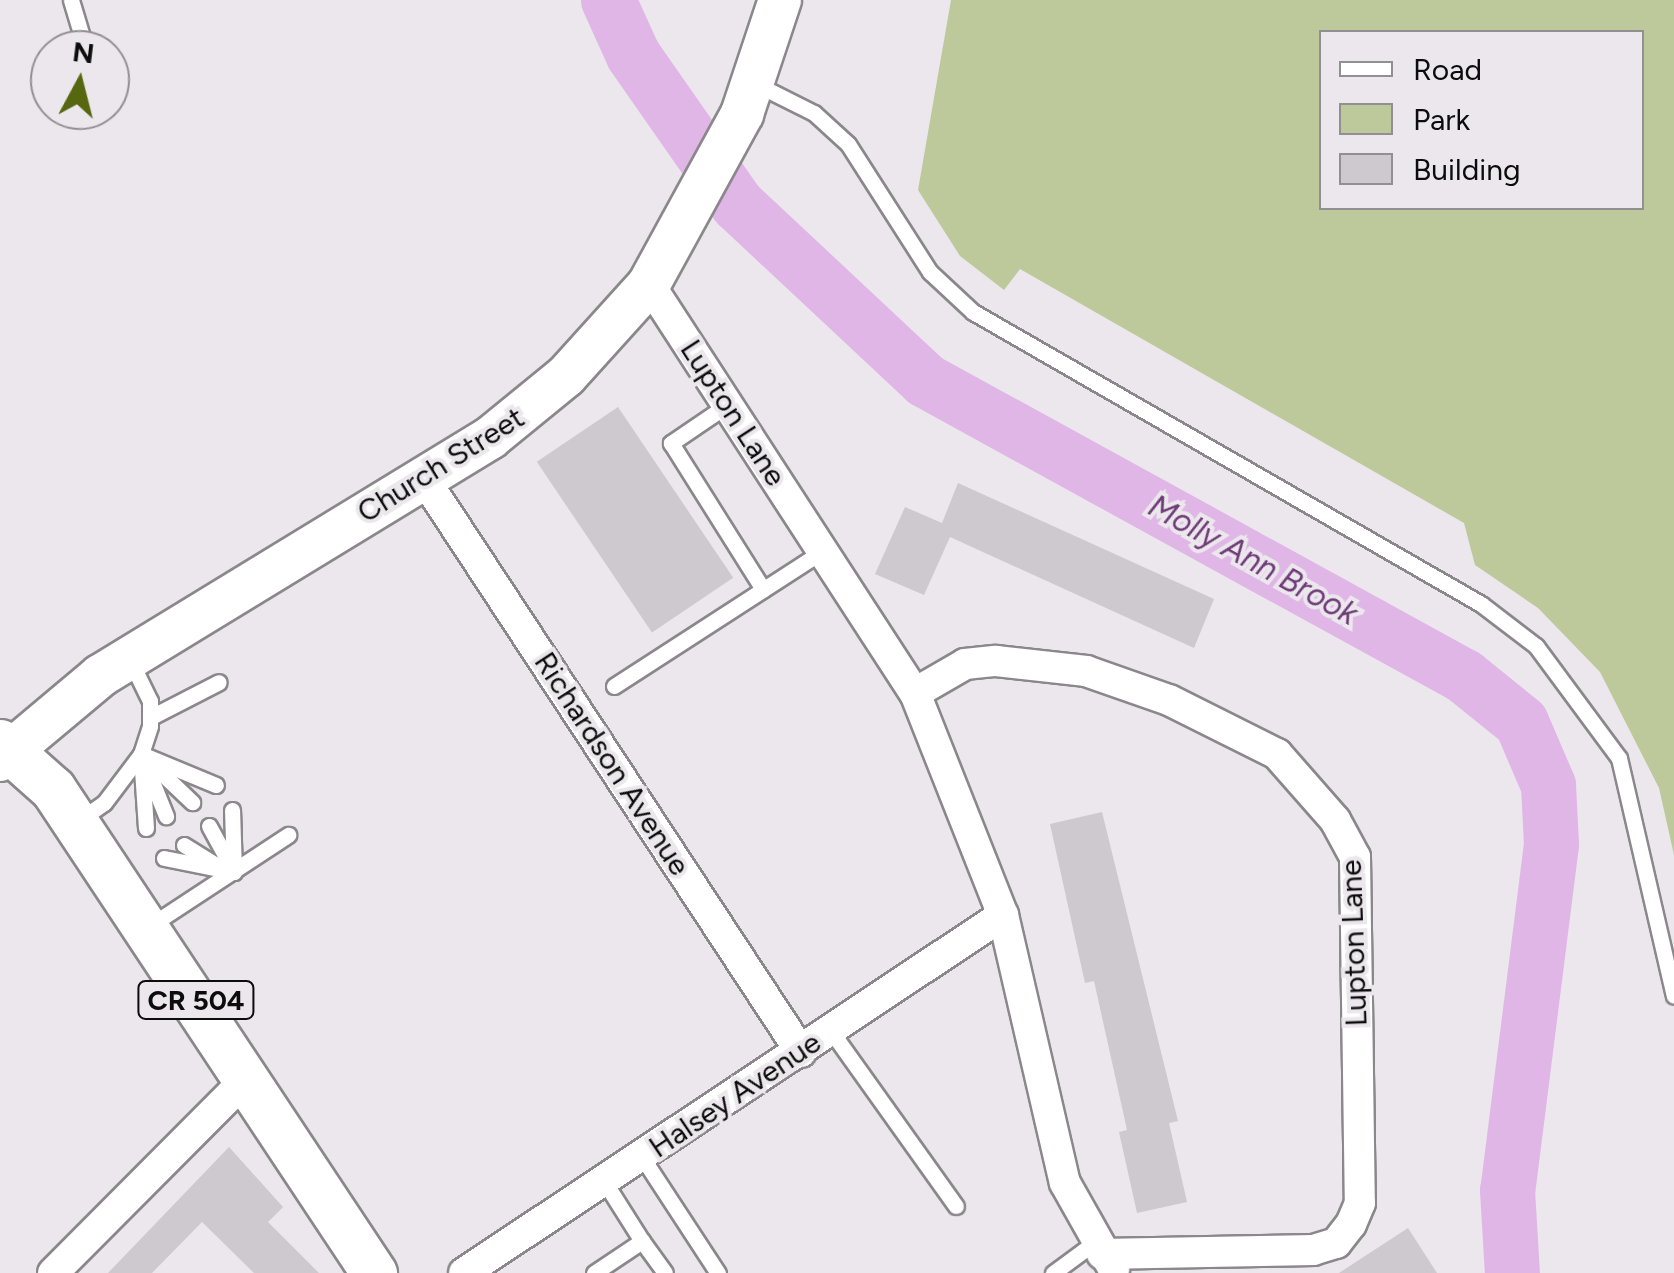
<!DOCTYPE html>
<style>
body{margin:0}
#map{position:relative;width:1674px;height:1273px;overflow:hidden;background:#ebe7ec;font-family:Figtree,sans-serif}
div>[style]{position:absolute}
.green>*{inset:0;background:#bdc99b}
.river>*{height:55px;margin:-27.5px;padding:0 27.5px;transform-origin:27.5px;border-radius:27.5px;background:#e0b6e7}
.building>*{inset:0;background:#cdc9ce;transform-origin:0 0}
.roads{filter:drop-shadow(2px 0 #8b878c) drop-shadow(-2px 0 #8b878c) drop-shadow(0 2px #8b878c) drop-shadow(0 -2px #8b878c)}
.lane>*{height:15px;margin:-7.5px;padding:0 7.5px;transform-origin:7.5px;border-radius:7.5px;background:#fff}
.street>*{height:30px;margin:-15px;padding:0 15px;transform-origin:15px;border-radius:15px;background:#fff}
.secondary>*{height:42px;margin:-21px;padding:0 21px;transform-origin:21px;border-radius:21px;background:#fff}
.primary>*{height:45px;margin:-22.5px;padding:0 22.5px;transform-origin:22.5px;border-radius:22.5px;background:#fff}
span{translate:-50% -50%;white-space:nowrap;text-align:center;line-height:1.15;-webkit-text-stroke:8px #ebe7ec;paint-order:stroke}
.shield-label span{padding:2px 8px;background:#ebe7ec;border:2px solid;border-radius:8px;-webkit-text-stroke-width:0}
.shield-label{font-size:28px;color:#0c0b0d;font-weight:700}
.street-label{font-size:30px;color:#0c0b0d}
.water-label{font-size:32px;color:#6e3b77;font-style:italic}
.legend{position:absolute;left:1319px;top:30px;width:325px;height:180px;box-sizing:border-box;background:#ebe7ec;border:2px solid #928f93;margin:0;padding:12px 18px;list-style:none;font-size:30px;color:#0c0b0d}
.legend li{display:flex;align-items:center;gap:20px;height:50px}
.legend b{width:50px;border:2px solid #928f93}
.north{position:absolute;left:30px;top:30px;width:100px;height:100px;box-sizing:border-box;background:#ebe7ec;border:2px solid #928f93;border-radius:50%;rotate:7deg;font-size:28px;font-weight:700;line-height:40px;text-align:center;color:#0c0b0d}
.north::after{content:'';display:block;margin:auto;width:35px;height:45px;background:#57670f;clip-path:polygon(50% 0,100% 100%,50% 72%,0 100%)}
</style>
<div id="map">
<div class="green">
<i style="clip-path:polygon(evenodd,951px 0,1674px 0,1674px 855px,1659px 788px,1600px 672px,1538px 608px,1475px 565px,1464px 523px,1020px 269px,1004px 290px,960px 256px,918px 190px,951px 0,1322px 32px,1642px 32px,1642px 208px,1322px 208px,1322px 32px)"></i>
</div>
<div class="river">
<i style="left:608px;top:0;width:60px;rotate:65.6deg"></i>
<i style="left:633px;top:55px;width:182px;rotate:55.1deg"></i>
<i style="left:737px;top:204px;width:258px;rotate:43.1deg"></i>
<i style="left:925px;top:380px;width:615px;rotate:28.77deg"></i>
<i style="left:1464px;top:676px;width:73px;rotate:38.9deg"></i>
<i style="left:1521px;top:722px;width:69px;rotate:66.8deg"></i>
<i style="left:1548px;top:785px;width:59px;rotate:87.1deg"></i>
<i style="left:1551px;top:844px;width:349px;rotate:97.2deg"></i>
<i style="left:1507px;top:1190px;width:83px;rotate:86.6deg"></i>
</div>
<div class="building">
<i style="left:618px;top:407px;width:206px;height:98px;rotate:56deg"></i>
<i style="clip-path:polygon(958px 483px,1214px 599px,1194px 648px,950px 537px,924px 595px,875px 574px,905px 507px,942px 523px)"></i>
<i style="clip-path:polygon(1102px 812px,1178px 1121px,1169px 1123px,1187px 1202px,1137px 1213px,1119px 1132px,1127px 1130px,1094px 981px,1085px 983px,1050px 824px)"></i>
<i style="clip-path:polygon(229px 1147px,283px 1207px,268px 1222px,319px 1273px,254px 1273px,202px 1222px,152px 1273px,108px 1273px)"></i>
<i style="clip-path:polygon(1408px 1228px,1437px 1273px,1339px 1273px)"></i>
</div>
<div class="roads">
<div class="lane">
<i style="left:71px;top:0;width:52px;rotate:73.3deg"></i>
<i style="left:756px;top:84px;width:65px;rotate:26.6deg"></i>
<i style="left:814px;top:113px;width:46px;rotate:42.4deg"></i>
<i style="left:848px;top:144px;width:152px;rotate:57.4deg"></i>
<i style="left:930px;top:272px;width:59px;rotate:42.9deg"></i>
<i style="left:973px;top:312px;width:586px;rotate:29.89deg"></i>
<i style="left:1481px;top:604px;width:69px;rotate:37.4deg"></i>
<i style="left:1536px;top:646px;width:139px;rotate:53.5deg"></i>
<i style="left:1619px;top:758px;width:244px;rotate:77deg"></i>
<i style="left:727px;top:405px;width:68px;rotate:145.8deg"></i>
<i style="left:671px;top:443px;width:173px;rotate:57.8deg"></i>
<i style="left:614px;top:686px;width:249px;rotate:-32.9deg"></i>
<i style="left:151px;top:717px;width:76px;rotate:-27.2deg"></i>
<i style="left:151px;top:763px;width:57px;rotate:43.6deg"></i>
<i style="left:147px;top:769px;width:51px;rotate:68deg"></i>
<i style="left:81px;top:819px;width:28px;rotate:-35deg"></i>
<i style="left:104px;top:803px;width:61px;rotate:-52.9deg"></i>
<i style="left:141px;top:754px;width:29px;rotate:-72deg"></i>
<i style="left:150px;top:726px;width:25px;rotate:-90deg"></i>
<i style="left:150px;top:701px;width:43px;rotate:-116deg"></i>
<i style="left:209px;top:826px;width:46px;rotate:61.2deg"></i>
<i style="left:146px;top:828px;width:74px;rotate:-93.9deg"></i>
<i style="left:141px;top:754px;width:81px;rotate:22.5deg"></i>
<i style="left:184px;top:845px;width:36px;rotate:32deg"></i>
<i style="left:164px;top:858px;width:71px;rotate:11.3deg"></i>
<i style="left:234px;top:872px;width:62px;rotate:-91.8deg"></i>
<i style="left:148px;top:927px;width:168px;rotate:-33.3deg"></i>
<i style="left:831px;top:1031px;width:215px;rotate:54.5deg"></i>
<i style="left:642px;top:1157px;width:139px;rotate:56.8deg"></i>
<i style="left:604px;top:1181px;width:71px;rotate:57.7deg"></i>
<i style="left:594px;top:1273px;width:58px;rotate:-33.7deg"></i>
<i style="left:642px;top:1241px;width:39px;rotate:54deg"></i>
<i style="left:1053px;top:1273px;width:52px;rotate:-36.4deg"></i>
</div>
<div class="street">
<i style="left:649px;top:284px;width:488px;rotate:57deg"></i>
<i style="left:915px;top:693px;width:239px;rotate:68.4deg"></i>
<i style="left:1003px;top:915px;width:275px;rotate:77deg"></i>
<i style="left:1065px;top:1183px;width:100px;rotate:60.6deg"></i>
<i style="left:423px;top:477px;width:688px;rotate:56.68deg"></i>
<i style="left:915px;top:693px;width:58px;rotate:-30.1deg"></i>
<i style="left:965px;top:664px;width:31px;rotate:-6deg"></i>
<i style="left:996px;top:661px;width:91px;rotate:6.3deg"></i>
<i style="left:1086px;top:671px;width:88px;rotate:19.3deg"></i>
<i style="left:1169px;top:700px;width:121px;rotate:26.6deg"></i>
<i style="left:1277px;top:754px;width:88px;rotate:48.7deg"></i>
<i style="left:1335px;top:820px;width:42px;rotate:61.6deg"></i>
<i style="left:1355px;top:857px;width:346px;rotate:89.2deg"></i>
<i style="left:1360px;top:1203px;width:23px;rotate:113deg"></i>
<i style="left:1351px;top:1224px;width:24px;rotate:128deg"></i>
<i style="left:1336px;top:1243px;width:24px;rotate:163deg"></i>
<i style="left:1313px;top:1250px;width:211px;rotate:178.9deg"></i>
<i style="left:53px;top:1273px;width:275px;rotate:-45.1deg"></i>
<i style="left:464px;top:1273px;width:647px;rotate:-33.59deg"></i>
</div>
<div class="secondary">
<i style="left:0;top:760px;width:131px;rotate:-40deg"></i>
<i style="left:100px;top:676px;width:457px;rotate:-31.4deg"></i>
<i style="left:490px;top:438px;width:98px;rotate:-39.2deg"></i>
<i style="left:566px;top:376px;width:124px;rotate:-47.9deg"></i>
<i style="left:649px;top:284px;width:194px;rotate:-61.3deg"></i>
<i style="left:742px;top:114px;width:120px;rotate:-71.6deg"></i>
</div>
<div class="primary">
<i style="left:0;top:742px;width:71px;rotate:41.6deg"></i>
<i style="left:53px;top:789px;width:581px;rotate:56.45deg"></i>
</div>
</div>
<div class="shield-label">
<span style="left:196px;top:1000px">CR 504</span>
</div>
<div class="street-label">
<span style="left:733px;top:413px;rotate:57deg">Lupton Lane</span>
<span style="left:441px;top:465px;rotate:-32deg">Church Street</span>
<span style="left:612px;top:764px;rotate:57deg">Richardson Avenue</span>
<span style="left:1354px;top:943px;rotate:-92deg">Lupton Lane</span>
<span style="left:735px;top:1095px;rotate:-34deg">Halsey Avenue</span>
</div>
<div class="water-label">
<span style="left:1253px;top:560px;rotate:29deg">Molly Ann Brook</span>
</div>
<ul class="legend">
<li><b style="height:12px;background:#fff"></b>Road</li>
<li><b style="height:28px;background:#bdc99b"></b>Park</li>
<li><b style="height:28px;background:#cdc9ce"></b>Building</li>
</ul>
<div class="north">N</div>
</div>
